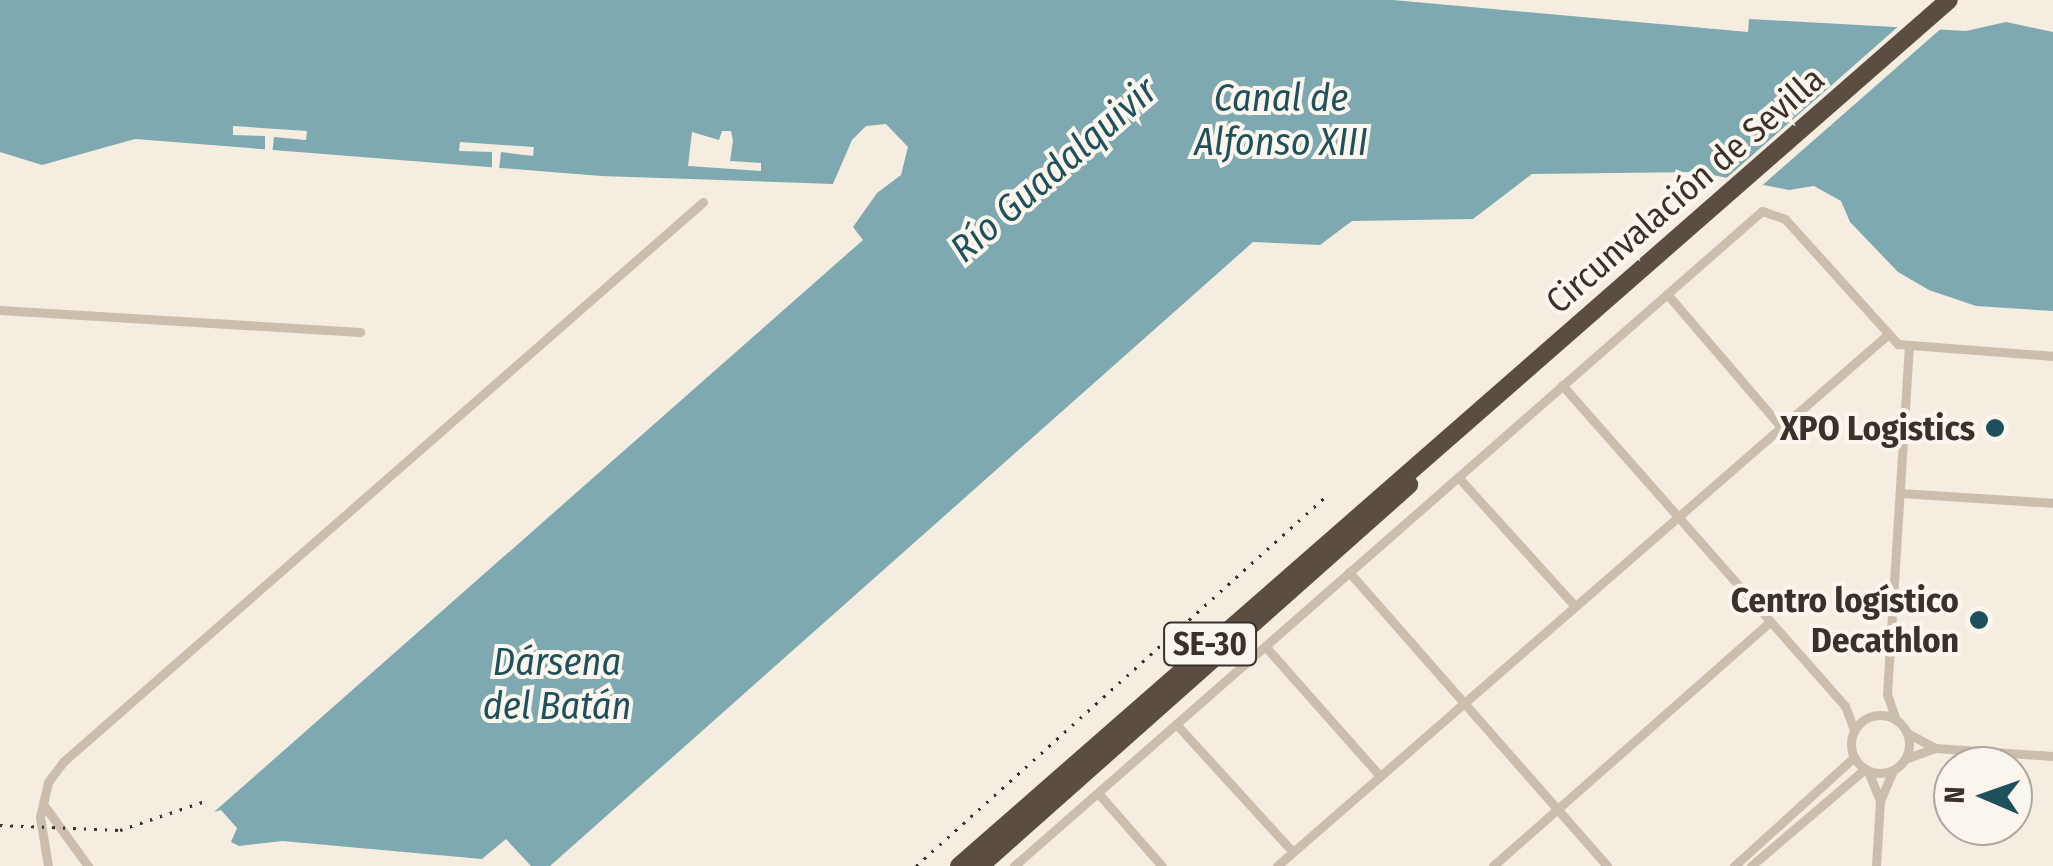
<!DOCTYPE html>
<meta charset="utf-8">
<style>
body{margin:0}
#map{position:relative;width:2053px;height:866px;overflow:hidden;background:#f4ede0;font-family:"Fira Sans Condensed",sans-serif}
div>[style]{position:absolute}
.water>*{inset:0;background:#7fa9b1}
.pier>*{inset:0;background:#f4ede0}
.street>*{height:9px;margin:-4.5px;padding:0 4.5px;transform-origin:4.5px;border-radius:4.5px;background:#ccbeac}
.street>.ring{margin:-4.5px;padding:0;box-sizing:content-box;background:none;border:9px solid #ccbeac;border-radius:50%}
.highway>*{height:18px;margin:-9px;padding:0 9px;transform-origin:9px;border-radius:9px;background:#5b4d42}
.rail>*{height:2.5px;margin-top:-1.25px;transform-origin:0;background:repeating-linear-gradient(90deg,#3a312b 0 2.5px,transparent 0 10.5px)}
.dots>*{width:28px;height:28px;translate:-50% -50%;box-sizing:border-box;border:5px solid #fbf6ed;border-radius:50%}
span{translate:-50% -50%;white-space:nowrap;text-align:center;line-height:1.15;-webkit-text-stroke:8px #fbf6ed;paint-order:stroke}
.shield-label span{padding:2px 8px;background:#fbf6ed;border:2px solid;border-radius:8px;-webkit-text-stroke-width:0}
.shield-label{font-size:32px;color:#3a312b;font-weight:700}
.street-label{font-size:35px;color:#3a312b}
.poi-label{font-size:35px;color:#3a312b;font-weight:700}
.right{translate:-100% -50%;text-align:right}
.water-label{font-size:38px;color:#1f515d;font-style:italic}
.north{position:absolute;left:1933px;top:746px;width:100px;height:100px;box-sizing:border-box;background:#fbf6ed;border:2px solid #aea79f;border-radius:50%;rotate:272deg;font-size:28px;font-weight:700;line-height:40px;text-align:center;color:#3a312b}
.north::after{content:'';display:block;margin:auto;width:35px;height:45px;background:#1f515d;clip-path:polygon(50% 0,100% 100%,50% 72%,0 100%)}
</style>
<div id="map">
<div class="water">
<i style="clip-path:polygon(0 0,1393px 0,1748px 32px,1749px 19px,1966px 31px,2006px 22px,2053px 32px,2053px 311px,1976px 306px,1929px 290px,1898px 272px,1850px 222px,1841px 201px,1814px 186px,1789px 190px,1697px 172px,1532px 174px,1473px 219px,1352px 221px,1320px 245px,1253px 242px,550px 866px,531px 866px,506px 839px,482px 859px,282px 841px,239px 846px,231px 842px,237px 828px,221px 810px,214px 812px,863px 240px,853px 227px,877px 193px,901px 175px,908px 147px,886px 124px,866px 126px,852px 140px,833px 184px,601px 176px,135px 139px,42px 165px,0 152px)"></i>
</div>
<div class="pier">
<i style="clip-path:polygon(1901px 24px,1944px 26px,1758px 189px,1722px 182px)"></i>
<i style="clip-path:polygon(233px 126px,307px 131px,306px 140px,274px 137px,272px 155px,265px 154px,265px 136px,233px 135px)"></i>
<i style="clip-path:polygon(722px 131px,731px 131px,733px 141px,730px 161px,761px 163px,761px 171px,688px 166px,692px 132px,719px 140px)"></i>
<i style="clip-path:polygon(460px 142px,534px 147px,533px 156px,501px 152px,499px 170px,492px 169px,492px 152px,459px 151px)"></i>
</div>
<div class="street">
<i style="left:1667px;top:294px;width:175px;rotate:49.4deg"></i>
<i style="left:0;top:310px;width:361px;rotate:3.5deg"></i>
<i style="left:1562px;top:385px;width:428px;rotate:48.6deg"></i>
<i style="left:1845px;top:706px;width:26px;rotate:69deg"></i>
<i style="left:1458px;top:477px;width:174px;rotate:47.8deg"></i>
<i style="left:1900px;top:493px;width:153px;rotate:3.7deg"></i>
<i style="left:1349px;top:572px;width:391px;rotate:48.7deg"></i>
<i style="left:1265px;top:646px;width:174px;rotate:48.5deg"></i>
<i class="ring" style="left:1851px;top:715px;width:49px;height:49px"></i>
<i style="left:1896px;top:720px;width:28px;rotate:-109deg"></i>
<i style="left:1887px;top:694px;width:349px;rotate:-86.4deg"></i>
<i style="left:1176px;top:724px;width:173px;rotate:47.6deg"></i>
<i style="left:1907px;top:733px;width:32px;rotate:28deg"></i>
<i style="left:1905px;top:759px;width:32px;rotate:-20deg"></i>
<i style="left:1935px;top:748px;width:118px;rotate:3.9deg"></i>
<i style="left:1868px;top:771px;width:32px;rotate:68deg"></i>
<i style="left:1098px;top:793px;width:97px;rotate:48.8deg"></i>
<i style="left:43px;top:804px;width:77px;rotate:54deg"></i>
<i style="left:48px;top:866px;width:50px;rotate:-99.3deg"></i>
<i style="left:40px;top:817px;width:36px;rotate:-77deg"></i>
<i style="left:48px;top:782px;width:26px;rotate:-53deg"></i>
<i style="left:64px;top:761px;width:849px;rotate:-41.18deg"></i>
<i style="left:1014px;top:866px;width:994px;rotate:-41.21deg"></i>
<i style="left:1762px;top:211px;width:24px;rotate:19deg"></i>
<i style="left:1785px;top:219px;width:169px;rotate:47.9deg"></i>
<i style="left:1898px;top:344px;width:155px;rotate:4.4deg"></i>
<i style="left:1277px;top:866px;width:807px;rotate:-41.03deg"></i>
<i style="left:1493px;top:866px;width:369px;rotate:-41.4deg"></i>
<i style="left:1734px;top:866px;width:162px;rotate:-42.2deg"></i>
<i style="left:1751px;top:866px;width:150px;rotate:-40.4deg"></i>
<i style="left:1876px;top:866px;width:65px;rotate:-86.5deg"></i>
<i style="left:1880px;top:801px;width:34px;rotate:-67deg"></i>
</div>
<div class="highway">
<i style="left:959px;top:866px;width:1315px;rotate:-41.18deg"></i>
<i style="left:980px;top:866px;width:574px;rotate:-41.61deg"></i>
</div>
<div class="rail">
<i style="left:0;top:825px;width:120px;rotate:2.4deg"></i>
<i style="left:120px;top:830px;width:93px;rotate:-18.8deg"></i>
<i style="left:916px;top:866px;width:551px;rotate:-42.06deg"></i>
</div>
<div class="dots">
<i style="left:1995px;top:428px;background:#1f515d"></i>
<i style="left:1979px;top:620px;background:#1f515d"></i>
</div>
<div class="shield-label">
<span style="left:1210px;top:644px">SE-30</span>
</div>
<div class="street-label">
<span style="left:1685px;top:190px;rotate:-41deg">Circunvalación de Sevilla</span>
</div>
<div class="poi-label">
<span class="right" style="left:1975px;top:428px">XPO Logistics</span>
<span class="right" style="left:1959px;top:620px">Centro logístico<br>Decathlon</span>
</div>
<div class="water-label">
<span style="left:1281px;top:121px">Canal de<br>Alfonso XIII</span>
<span style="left:1054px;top:170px;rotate:-41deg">Río Guadalquivir</span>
<span style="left:557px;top:685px">Dársena<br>del Batán</span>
</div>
<div class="north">N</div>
</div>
